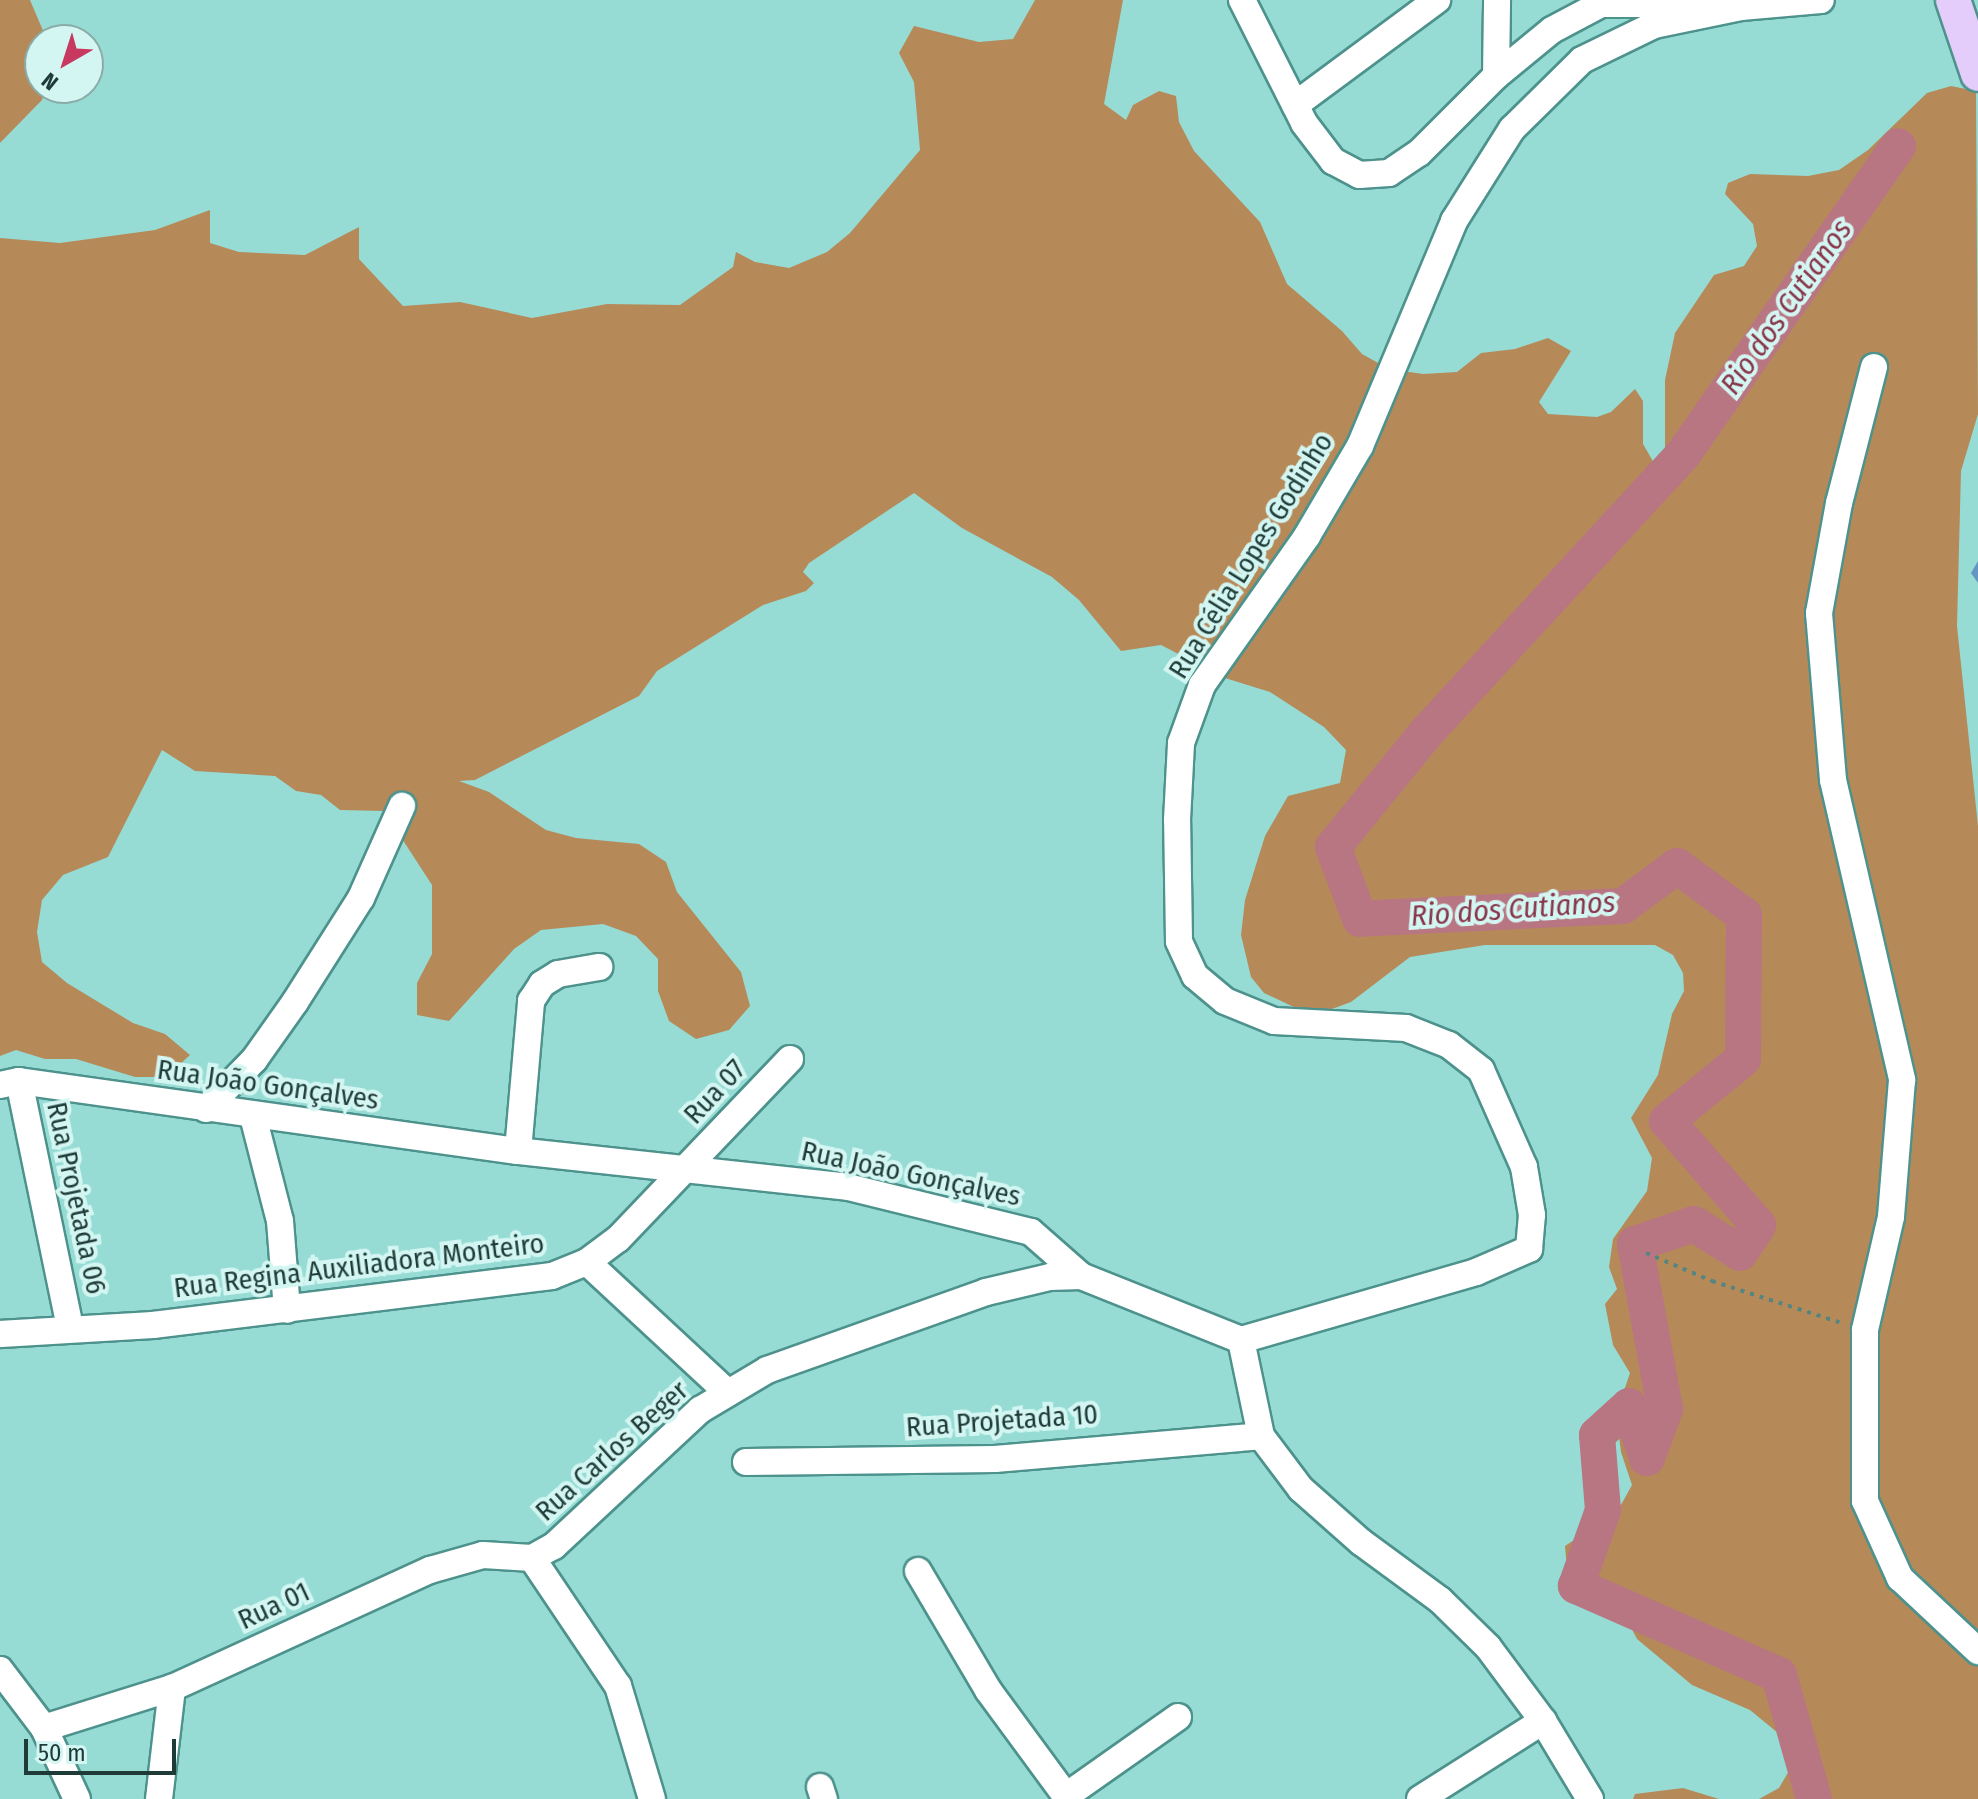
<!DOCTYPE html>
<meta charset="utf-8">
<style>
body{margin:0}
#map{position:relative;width:1978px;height:1799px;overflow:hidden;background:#96dcd5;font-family:"Fira Sans Condensed",sans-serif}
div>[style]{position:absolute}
.forest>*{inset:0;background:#b68959}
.river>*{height:36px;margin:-18px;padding:0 18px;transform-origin:18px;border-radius:18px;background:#b87682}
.building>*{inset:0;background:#6595c2}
.path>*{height:4px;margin-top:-2px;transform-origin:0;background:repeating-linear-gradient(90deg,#558580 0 4px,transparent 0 10px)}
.roads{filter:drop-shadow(2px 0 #4d928c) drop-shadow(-2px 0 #4d928c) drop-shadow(0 2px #4d928c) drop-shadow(0 -2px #4d928c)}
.minor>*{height:26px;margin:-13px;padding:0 13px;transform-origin:13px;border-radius:13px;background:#fff}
.major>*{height:34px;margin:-17px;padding:0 17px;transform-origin:17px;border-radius:17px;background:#e4cdfa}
span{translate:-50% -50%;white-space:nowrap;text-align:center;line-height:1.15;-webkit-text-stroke:8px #d4f6f2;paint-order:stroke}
.street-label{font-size:28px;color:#1e3b38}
.water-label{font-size:30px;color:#883549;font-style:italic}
.north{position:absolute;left:24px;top:24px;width:80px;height:80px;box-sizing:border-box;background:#d4f6f2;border:2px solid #8baba8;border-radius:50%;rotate:219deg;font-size:22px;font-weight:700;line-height:32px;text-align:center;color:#1e3b38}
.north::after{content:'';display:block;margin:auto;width:28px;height:36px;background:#c83962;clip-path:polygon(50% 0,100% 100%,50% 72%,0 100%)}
.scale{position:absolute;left:24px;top:1739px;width:152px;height:36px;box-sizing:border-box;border:4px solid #1e3b38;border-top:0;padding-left:10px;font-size:24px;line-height:28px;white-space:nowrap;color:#1e3b38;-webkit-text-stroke:6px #d4f6f2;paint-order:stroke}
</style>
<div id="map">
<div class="forest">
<i style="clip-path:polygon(0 0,30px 0,47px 40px,40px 40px,40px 88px,46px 88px,42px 100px,0 143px)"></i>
<i style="clip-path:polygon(1035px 0,1123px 0,1104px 104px,1126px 120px,1133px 105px,1159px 91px,1176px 96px,1179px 122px,1194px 151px,1260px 222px,1287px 284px,1342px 331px,1362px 354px,1389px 369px,1423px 374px,1457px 372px,1481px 353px,1515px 349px,1548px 338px,1571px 351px,1539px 402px,1548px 414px,1597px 417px,1611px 412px,1635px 389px,1643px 401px,1643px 444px,1654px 463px,1665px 457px,1665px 380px,1675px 333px,1714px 275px,1744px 266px,1757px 246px,1753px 224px,1725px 194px,1728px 183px,1750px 174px,1808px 176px,1839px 170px,1868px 150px,1927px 93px,1951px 86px,1976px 91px,1978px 414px,1961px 471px,1957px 626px,1978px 826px,1978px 1799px,1759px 1799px,1779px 1788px,1797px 1757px,1778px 1733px,1750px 1710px,1692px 1685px,1637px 1639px,1622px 1610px,1568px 1580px,1565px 1546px,1617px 1512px,1632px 1485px,1621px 1452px,1616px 1414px,1630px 1373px,1613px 1345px,1605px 1304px,1617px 1289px,1609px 1267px,1613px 1239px,1647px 1191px,1652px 1158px,1631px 1118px,1658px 1075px,1672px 1014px,1684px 991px,1683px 973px,1673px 955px,1655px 945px,1485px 945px,1410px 957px,1351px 1002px,1332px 1009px,1296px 1008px,1264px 993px,1251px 977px,1241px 935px,1245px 900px,1265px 836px,1288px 796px,1340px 783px,1346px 750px,1324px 727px,1270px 692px,1225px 678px,1161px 645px,1121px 651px,1079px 600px,1052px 577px,962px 528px,914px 493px,809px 563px,803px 572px,814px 583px,806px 591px,763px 605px,657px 671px,639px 696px,475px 780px,459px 781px,489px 792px,546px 830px,576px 838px,639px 844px,666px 862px,677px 892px,741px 972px,750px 1006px,729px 1030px,696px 1039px,669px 1021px,658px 991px,658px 959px,636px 936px,603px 924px,541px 930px,514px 949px,449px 1021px,417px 1015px,417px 983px,432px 954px,432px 885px,384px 811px,340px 810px,321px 795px,296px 791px,275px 776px,195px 771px,162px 750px,108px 857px,63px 875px,42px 900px,37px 932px,42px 962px,67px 983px,133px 1023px,165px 1034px,190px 1055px,166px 1077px,135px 1077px,76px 1059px,45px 1059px,16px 1050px,0 1056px,0 238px,60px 243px,155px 230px,210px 210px,210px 243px,239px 252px,305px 255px,359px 227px,359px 259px,403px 306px,460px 302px,532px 318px,607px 304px,680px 305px,733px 267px,736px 252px,755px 262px,789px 268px,827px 252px,850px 233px,920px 150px,914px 82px,899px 53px,914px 26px,979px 42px,1013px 39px)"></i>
<i style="clip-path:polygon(1683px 1788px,1719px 1799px,1633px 1799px,1635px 1794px)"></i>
</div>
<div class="river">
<i style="left:1814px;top:1799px;width:129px;rotate:-105.8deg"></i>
<i style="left:1779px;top:1675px;width:222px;rotate:-156.3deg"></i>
<i style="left:1576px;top:1586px;width:81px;rotate:-70.4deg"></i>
<i style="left:1603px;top:1510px;width:75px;rotate:-94.6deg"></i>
<i style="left:1597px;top:1435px;width:43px;rotate:-42.2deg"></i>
<i style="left:1629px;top:1406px;width:55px;rotate:70.9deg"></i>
<i style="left:1647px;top:1458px;width:52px;rotate:-69.8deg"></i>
<i style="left:1665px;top:1409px;width:168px;rotate:-100.3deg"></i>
<i style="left:1635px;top:1244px;width:62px;rotate:-18.7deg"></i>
<i style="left:1694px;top:1224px;width:54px;rotate:32.2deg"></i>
<i style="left:1740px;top:1253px;width:33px;rotate:-57deg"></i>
<i style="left:1758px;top:1225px;width:138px;rotate:-131.2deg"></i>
<i style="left:1667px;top:1121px;width:98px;rotate:-39.2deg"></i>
<i style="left:1743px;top:1059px;width:144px;rotate:-89.6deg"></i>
<i style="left:1744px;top:915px;width:83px;rotate:-143.8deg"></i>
<i style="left:1677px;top:866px;width:67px;rotate:143.5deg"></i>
<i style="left:1623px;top:906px;width:263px;rotate:177.2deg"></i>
<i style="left:1360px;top:919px;width:77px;rotate:-110.6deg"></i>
<i style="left:1333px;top:847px;width:146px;rotate:-50.8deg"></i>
<i style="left:1425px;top:734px;width:382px;rotate:-47.3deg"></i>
<i style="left:1684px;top:453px;width:374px;rotate:-55.1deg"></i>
</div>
<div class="building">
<i style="clip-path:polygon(1978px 561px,1978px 583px,1971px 573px)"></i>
</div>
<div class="path">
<i style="left:1646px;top:1253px;width:72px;rotate:23deg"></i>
<i style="left:1712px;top:1281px;width:139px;rotate:18deg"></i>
</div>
<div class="roads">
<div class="minor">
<i style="left:1242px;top:0;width:138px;rotate:63.2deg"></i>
<i style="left:1304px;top:123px;width:48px;rotate:52.7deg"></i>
<i style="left:1333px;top:161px;width:30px;rotate:28deg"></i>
<i style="left:1359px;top:175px;width:30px;rotate:-4deg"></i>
<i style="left:1389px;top:173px;width:36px;rotate:-34deg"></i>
<i style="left:1419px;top:153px;width:109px;rotate:-45deg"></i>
<i style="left:1496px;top:76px;width:72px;rotate:-39.4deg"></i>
<i style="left:1552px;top:30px;width:55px;rotate:-28deg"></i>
<i style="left:1601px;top:4px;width:109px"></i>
<i style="left:1496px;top:76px;width:76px;rotate:-89.2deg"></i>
<i style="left:1295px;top:105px;width:177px;rotate:-36.5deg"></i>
<i style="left:1874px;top:367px;width:140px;rotate:104.4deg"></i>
<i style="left:1839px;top:503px;width:112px;rotate:100.3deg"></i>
<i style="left:1819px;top:613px;width:168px;rotate:85.2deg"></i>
<i style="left:1833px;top:780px;width:308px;rotate:77deg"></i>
<i style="left:1902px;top:1080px;width:137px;rotate:94.6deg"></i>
<i style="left:1891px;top:1217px;width:116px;rotate:103deg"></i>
<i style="left:1865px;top:1330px;width:171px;rotate:90deg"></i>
<i style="left:1865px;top:1501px;width:85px;rotate:65.6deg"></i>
<i style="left:1900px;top:1578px;width:107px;rotate:43.1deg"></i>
<i style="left:19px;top:1081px;width:252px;rotate:78.3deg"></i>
<i style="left:0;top:1085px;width:19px;rotate:-12deg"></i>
<i style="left:19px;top:1081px;width:504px;rotate:7.99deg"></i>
<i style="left:518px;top:1151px;width:332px;rotate:6.2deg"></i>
<i style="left:848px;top:1187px;width:188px;rotate:13.8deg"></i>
<i style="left:1031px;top:1232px;width:67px;rotate:41.3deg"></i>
<i style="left:1081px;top:1276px;width:172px;rotate:21.8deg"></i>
<i style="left:206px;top:1109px;width:69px;rotate:-45.6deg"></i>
<i style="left:254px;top:1060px;width:71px;rotate:-54.7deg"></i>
<i style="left:295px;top:1002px;width:123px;rotate:-57.6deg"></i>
<i style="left:361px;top:898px;width:101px;rotate:-66deg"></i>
<i style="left:253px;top:1116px;width:108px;rotate:75.6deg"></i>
<i style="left:280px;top:1221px;width:89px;rotate:85.5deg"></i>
<i style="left:518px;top:1151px;width:151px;rotate:-85deg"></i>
<i style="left:531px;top:1001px;width:20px;rotate:-57deg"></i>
<i style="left:542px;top:984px;width:19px;rotate:-32deg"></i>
<i style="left:558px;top:974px;width:42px;rotate:-9.7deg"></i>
<i style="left:587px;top:1262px;width:192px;rotate:42.9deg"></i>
<i style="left:0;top:1334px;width:153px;rotate:-3.4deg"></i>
<i style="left:153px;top:1325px;width:402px;rotate:-7deg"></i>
<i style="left:552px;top:1276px;width:38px;rotate:-22deg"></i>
<i style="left:587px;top:1262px;width:39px;rotate:-37deg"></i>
<i style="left:618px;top:1239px;width:249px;rotate:-46.3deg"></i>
<i style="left:1241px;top:1340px;width:245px;rotate:-16.1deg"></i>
<i style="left:1476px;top:1272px;width:58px;rotate:-23.5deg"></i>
<i style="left:1529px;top:1249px;width:34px;rotate:-85deg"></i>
<i style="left:1532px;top:1215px;width:49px;rotate:-99.5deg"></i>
<i style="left:1524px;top:1167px;width:106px;rotate:-113.9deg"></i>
<i style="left:1481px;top:1070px;width:41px;rotate:-142deg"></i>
<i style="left:1449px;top:1045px;width:46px;rotate:-158.4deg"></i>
<i style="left:1406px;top:1028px;width:132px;rotate:-177deg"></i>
<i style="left:1274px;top:1021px;width:53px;rotate:-157.8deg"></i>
<i style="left:1225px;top:1001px;width:39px;rotate:-140deg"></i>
<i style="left:1195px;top:976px;width:38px;rotate:-115deg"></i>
<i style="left:1179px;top:941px;width:121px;rotate:-90.9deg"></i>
<i style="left:1177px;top:820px;width:77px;rotate:-87deg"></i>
<i style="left:1181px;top:743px;width:62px;rotate:-70.1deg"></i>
<i style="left:1202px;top:685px;width:182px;rotate:-54.8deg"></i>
<i style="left:1307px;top:536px;width:104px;rotate:-59.5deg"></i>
<i style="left:1360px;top:446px;width:244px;rotate:-67.3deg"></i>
<i style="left:1454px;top:221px;width:109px;rotate:-57.8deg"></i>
<i style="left:1512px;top:129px;width:98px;rotate:-44.6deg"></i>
<i style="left:1582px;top:60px;width:80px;rotate:-25.9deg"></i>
<i style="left:1654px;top:25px;width:89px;rotate:-11.7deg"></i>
<i style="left:1741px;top:7px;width:80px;rotate:-5deg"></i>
<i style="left:1241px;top:1340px;width:98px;rotate:78.2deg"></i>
<i style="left:1261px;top:1436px;width:66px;rotate:53deg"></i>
<i style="left:1301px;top:1489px;width:80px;rotate:41.5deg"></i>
<i style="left:1361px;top:1542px;width:98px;rotate:36.3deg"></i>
<i style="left:1440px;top:1600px;width:67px;rotate:44.4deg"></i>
<i style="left:1488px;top:1647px;width:92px;rotate:53.4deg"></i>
<i style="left:1543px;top:1721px;width:91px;rotate:58.9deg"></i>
<i style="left:746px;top:1462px;width:249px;rotate:-0.7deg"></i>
<i style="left:995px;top:1459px;width:267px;rotate:-4.9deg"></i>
<i style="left:918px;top:1571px;width:138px;rotate:59.5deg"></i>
<i style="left:988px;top:1690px;width:135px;rotate:53.7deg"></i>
<i style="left:0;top:1670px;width:73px;rotate:52.8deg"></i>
<i style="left:44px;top:1728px;width:78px;rotate:65.1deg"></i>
<i style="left:44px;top:1728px;width:134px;rotate:-17.4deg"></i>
<i style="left:172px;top:1688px;width:284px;rotate:-24.6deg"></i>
<i style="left:430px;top:1570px;width:55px;rotate:-15.8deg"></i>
<i style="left:483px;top:1555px;width:49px;rotate:3.5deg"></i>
<i style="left:820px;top:1787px;width:13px;rotate:72deg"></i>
<i style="left:1066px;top:1796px;width:137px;rotate:-35.2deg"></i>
<i style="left:159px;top:1799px;width:112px;rotate:-83.3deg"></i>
<i style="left:652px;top:1799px;width:118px;rotate:-106.7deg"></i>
<i style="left:618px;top:1686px;width:154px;rotate:-123.9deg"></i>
<i style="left:532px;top:1558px;width:25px;rotate:-29deg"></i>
<i style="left:554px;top:1546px;width:200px;rotate:-43deg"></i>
<i style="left:700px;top:1410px;width:78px;rotate:-30.8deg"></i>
<i style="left:767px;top:1370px;width:232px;rotate:-19.6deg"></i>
<i style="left:986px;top:1292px;width:66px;rotate:-13.2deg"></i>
<i style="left:1050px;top:1277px;width:31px;rotate:-2deg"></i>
<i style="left:1420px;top:1799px;width:146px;rotate:-32.4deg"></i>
</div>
<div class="major">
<i style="left:1953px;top:0;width:78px;rotate:71.3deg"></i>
</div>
</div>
<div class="street-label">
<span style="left:1251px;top:556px;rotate:-58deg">Rua Célia Lopes Godinho</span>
<span style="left:268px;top:1085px;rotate:8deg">Rua João Gonçalves</span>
<span style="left:715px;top:1092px;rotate:-47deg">Rua 07</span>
<span style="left:911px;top:1174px;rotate:12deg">Rua João Gonçalves</span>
<span style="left:76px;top:1198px;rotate:78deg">Rua Projetada 06</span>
<span style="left:359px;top:1266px;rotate:-7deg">Rua Regina Auxiliadora Monteiro</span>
<span style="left:1002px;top:1421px;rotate:-4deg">Rua Projetada 10</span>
<span style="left:612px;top:1451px;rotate:-42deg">Rua Carlos Beger</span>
<span style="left:274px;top:1606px;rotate:-25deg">Rua 01</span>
</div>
<div class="water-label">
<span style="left:1786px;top:307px;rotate:-55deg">Rio dos Cutianos</span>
<span style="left:1513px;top:909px;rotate:-4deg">Rio dos Cutianos</span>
</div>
<div class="north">N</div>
<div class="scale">50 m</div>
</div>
